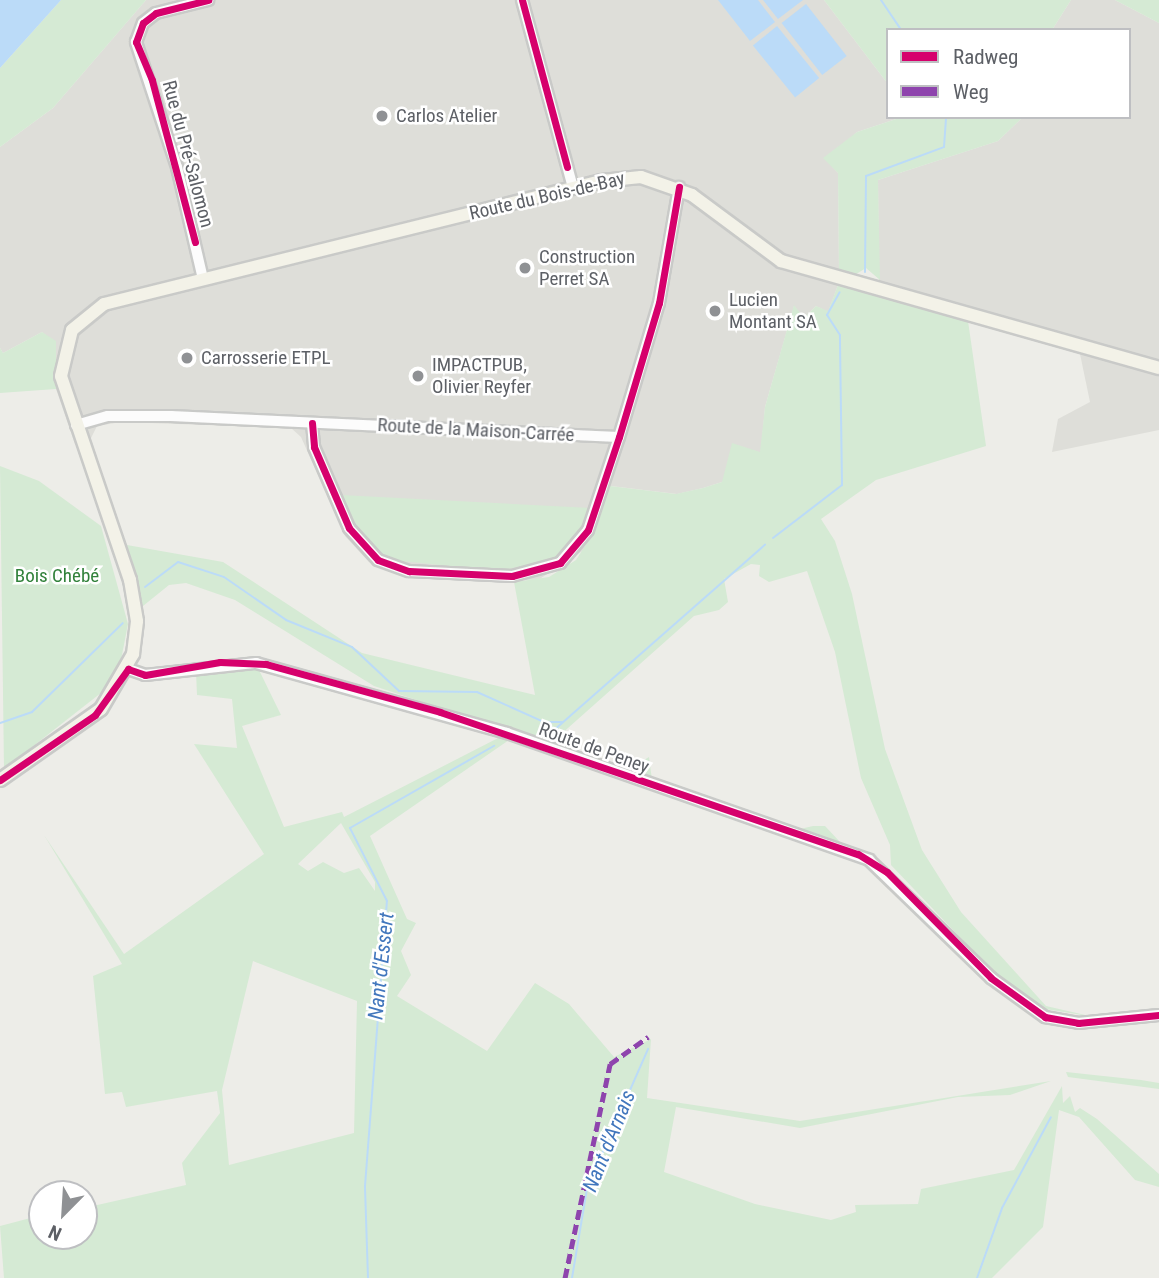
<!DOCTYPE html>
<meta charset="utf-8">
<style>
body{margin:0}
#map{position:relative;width:1159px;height:1278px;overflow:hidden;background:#edede8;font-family:"Roboto Condensed",sans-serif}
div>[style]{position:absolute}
.industrial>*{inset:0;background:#deded9}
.green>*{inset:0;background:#d5ead4}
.water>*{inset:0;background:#bbdbf8;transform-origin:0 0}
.stream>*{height:2px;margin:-1px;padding:0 1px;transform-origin:1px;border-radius:1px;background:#bbdbf8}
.roads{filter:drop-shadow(2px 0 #c9cac8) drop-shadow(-2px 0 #c9cac8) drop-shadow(0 2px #c9cac8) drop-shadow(0 -2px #c9cac8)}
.minor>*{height:10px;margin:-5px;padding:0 5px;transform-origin:5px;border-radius:5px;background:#fcfcfc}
.major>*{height:12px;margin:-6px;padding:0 6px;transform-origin:6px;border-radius:6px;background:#f3f2e8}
.quiet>*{height:5px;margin-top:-2.5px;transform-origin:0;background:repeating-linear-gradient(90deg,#8e44ad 0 10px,transparent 0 15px)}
.cycleway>*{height:7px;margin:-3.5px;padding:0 3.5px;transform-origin:3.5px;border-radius:3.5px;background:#d6006c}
.dots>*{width:19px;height:19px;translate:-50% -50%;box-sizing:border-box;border:4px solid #fff;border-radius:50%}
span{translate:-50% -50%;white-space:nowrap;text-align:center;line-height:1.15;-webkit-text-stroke:5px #fff;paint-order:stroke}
.poi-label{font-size:19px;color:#5d6066}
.left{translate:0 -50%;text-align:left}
.street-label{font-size:19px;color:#5d6066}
.park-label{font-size:19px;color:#31813a}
.water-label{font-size:21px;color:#4277bd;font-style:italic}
.legend{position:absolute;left:886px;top:28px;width:245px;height:91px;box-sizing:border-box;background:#fff;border:2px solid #bebfc2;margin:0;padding:9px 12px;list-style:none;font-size:21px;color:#5d6066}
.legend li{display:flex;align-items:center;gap:14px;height:35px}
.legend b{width:35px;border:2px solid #bebfc2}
.north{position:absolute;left:28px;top:1180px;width:70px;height:70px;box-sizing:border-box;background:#fff;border:2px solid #bebfc2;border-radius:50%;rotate:204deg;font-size:19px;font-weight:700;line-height:28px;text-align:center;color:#5d6066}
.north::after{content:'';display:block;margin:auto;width:24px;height:32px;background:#8f9194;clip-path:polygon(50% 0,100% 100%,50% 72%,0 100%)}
</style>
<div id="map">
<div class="industrial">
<i style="clip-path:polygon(146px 0,824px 0,888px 84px,888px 117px,902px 117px,857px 132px,827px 161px,838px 173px,839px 272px,879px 283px,878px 180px,998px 141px,1023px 117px,1129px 117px,1129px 30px,1052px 30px,1071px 0,1115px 0,1159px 23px,1159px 430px,1052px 452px,1058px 419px,1090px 402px,1080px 354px,838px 285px,828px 312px,816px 306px,804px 318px,794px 306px,765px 407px,761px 452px,722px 482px,703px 488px,677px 494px,611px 486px,584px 550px,538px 580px,415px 577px,369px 562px,345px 536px,301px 437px,291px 428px,121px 422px,97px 426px,90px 440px,75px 444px,55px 386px,56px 344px,42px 332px,3px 353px,0 348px,0 147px,53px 108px)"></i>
</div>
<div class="green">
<i style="clip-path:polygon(61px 0,146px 0,53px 108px,0 147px,0 68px)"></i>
<i style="clip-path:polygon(824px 0,1071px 0,1052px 30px,888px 30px,888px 84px)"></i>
<i style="clip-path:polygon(1115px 0,1159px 0,1159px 23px)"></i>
<i style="clip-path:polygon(902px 117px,1023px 117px,998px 141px,878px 180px,880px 280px,866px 268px,853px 276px,839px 272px,838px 173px,823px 158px,857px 132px)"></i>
<i style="clip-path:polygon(838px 285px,968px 321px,986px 446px,876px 480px,821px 519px,835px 541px,852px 594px,885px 749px,922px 850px,961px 912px,1046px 1006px,1094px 1017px,1039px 1008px,998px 977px,891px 865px,890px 845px,861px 778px,835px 652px,807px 571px,769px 582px,759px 576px,760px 565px,751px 564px,724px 579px,728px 602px,719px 610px,694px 616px,550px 744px,374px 686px,235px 600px,186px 583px,169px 585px,143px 606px,127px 545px,223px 562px,362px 653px,535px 695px,514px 582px,549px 577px,576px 560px,594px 532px,610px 486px,676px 494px,703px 488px,722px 482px,732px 443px,760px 452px,765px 407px,794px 305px,804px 318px,816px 306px,828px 311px)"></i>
<i style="clip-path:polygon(42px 332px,56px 341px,56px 389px,0 393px,0 348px,3px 353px)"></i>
<i style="clip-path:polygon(0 466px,39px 481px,101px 526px,128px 624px,121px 660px,106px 689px,4px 769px)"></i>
<i style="clip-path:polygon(341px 495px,591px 508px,577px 538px,556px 559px,498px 571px,391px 560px,365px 541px)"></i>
<i style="clip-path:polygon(evenodd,242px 667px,259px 670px,281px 715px,242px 726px,284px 827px,342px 812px,344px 817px,502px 736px,509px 740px,370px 836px,407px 919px,416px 923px,401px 951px,411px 975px,397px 996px,487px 1051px,535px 983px,569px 1004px,614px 1057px,651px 1039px,647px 1098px,800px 1121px,1051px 1081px,1010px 1095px,958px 1097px,800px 1128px,676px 1107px,664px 1172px,755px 1204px,831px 1220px,856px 1212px,855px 1205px,918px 1204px,921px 1189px,1014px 1170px,1062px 1086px,1063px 1103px,1070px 1096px,1075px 1112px,1080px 1108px,1097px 1119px,1159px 1174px,1159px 1187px,1135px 1180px,1079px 1117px,1059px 1110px,1043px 1227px,992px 1278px,4px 1278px,0 1226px,42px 1215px,42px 1236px,84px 1236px,84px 1208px,186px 1185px,182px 1163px,220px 1113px,217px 1091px,126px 1107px,122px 1092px,105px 1094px,93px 976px,122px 964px,44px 835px,124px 954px,264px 854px,194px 744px,237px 748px,232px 699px,197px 695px,196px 672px,242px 667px,341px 823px,375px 882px,375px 891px,359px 868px,344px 873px,323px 862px,308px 871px,298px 864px,341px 823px,242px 667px,253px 961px,357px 1001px,354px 1133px,229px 1165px,222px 1090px,253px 961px)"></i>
<i style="clip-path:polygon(649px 757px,652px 780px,622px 770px,631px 768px)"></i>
<i style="clip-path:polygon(825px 826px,840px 842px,796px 830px,813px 826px)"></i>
<i style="clip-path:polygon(1066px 1072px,1141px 1080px,1159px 1083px,1159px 1089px,1068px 1077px)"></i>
</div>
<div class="water">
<i style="clip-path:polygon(0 0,61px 0,0 68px)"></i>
<i style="clip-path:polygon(718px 0,758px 0,775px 22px,750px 41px)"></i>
<i style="clip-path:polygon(763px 0,803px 0,778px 19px)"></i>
<i style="left:806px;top:4px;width:66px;height:31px;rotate:52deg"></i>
<i style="left:777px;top:26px;width:67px;height:31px;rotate:51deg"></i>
</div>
<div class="stream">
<i style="left:881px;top:0;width:36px;rotate:56deg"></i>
<i style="left:865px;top:272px;width:96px;rotate:-89.4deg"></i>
<i style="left:866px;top:176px;width:83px;rotate:-20.4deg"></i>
<i style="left:944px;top:147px;width:30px;rotate:-86deg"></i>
<i style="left:773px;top:538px;width:87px;rotate:-37.5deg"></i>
<i style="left:842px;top:485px;width:150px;rotate:-90.8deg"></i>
<i style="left:840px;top:335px;width:24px;rotate:-123deg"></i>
<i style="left:827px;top:315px;width:26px;rotate:-61deg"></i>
<i style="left:145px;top:587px;width:41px;rotate:-37.1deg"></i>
<i style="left:178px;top:562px;width:48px;rotate:18.1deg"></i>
<i style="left:224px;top:577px;width:75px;rotate:34.7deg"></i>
<i style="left:286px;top:620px;width:71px;rotate:22.2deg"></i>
<i style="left:352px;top:647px;width:64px;rotate:43.1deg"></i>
<i style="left:399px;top:691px;width:78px;rotate:0.7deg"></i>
<i style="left:477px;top:692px;width:73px;rotate:24.1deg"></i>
<i style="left:544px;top:722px;width:18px"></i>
<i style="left:0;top:723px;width:34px;rotate:-19deg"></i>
<i style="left:32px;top:712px;width:127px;rotate:-44.4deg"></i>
<i style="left:545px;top:738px;width:293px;rotate:-41.3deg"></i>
<i style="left:368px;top:1278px;width:92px;rotate:-91.9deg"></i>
<i style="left:365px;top:1186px;width:286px;rotate:-85.6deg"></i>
<i style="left:387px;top:901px;width:82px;rotate:-116.9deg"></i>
<i style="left:350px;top:828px;width:166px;rotate:-29.7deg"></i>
<i style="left:572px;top:1278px;width:91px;rotate:-80.5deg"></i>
<i style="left:587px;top:1188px;width:152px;rotate:-66.3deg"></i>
<i style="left:977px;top:1278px;width:74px;rotate:-70.3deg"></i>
<i style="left:1002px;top:1208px;width:103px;rotate:-61.7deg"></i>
</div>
<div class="roads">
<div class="minor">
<i style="left:522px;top:0;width:195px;rotate:74.8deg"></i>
<i style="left:203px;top:279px;width:115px;rotate:-103.1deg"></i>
<i style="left:177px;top:167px;width:132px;rotate:-108.2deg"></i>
<i style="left:136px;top:42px;width:20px;rotate:-70deg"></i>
<i style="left:143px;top:23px;width:16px;rotate:-38deg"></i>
<i style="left:156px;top:13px;width:54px;rotate:-14deg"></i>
<i style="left:312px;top:423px;width:24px;rotate:85deg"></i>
<i style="left:314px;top:447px;width:88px;rotate:66.6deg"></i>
<i style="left:349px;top:528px;width:43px;rotate:47.8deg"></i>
<i style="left:378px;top:560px;width:33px;rotate:20deg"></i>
<i style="left:409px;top:571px;width:103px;rotate:2.8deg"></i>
<i style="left:512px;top:576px;width:50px;rotate:-15.2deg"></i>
<i style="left:560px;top:563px;width:43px;rotate:-49.7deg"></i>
<i style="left:588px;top:530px;width:98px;rotate:-71.6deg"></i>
<i style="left:619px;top:437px;width:140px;rotate:-73.4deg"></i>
<i style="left:659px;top:303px;width:118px;rotate:-80.2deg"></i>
<i style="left:76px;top:425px;width:33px;rotate:-16deg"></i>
<i style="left:108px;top:416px;width:63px"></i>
<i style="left:171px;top:416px;width:448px;rotate:2.7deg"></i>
<i style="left:128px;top:669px;width:18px;rotate:19deg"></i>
<i style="left:145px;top:675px;width:112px;rotate:-6.2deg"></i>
<i style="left:256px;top:663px;width:261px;rotate:15.6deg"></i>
<i style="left:507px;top:733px;width:384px;rotate:19.3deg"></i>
<i style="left:869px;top:860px;width:170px;rotate:44deg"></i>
<i style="left:991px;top:978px;width:67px;rotate:35.8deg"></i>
<i style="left:1045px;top:1017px;width:34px;rotate:10deg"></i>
<i style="left:1078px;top:1023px;width:81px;rotate:-5.6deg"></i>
</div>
<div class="major">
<i style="left:0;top:780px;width:123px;rotate:-35.1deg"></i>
<i style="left:101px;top:709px;width:64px;rotate:-59.8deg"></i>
<i style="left:133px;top:654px;width:33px;rotate:-83deg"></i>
<i style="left:137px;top:621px;width:42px;rotate:-99.7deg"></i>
<i style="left:130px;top:580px;width:215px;rotate:-108.7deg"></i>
<i style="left:61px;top:376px;width:47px;rotate:-76.6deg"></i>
<i style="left:72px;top:330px;width:41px;rotate:-39.1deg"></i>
<i style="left:104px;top:304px;width:512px;rotate:-13.9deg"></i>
<i style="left:601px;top:181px;width:40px;rotate:-5.7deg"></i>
<i style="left:641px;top:177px;width:54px;rotate:19.4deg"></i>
<i style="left:692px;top:195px;width:111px;rotate:36.6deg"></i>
<i style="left:781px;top:261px;width:393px;rotate:15.8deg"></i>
</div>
</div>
<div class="quiet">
<i style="left:565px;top:1278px;width:219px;rotate:-78.1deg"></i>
<i style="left:610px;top:1064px;width:47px;rotate:-35.4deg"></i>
</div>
<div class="cycleway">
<i style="left:522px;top:0;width:173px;rotate:74.9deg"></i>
<i style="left:195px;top:242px;width:168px;rotate:-104.9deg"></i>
<i style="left:152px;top:80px;width:41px;rotate:-112.8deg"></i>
<i style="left:136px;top:42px;width:20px;rotate:-70deg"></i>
<i style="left:143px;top:23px;width:16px;rotate:-38deg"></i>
<i style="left:156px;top:13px;width:54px;rotate:-14deg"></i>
<i style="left:312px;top:423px;width:24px;rotate:85deg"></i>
<i style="left:314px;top:447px;width:88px;rotate:66.6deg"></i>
<i style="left:349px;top:528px;width:43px;rotate:47.8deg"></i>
<i style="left:378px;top:560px;width:33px;rotate:20deg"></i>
<i style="left:409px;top:571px;width:103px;rotate:2.8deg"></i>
<i style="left:512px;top:576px;width:50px;rotate:-15.2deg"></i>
<i style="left:560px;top:563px;width:43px;rotate:-49.7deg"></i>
<i style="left:588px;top:530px;width:98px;rotate:-71.6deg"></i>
<i style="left:619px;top:437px;width:140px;rotate:-73.4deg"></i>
<i style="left:659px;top:303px;width:118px;rotate:-80.2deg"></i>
<i style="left:0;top:780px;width:115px;rotate:-34.4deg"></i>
<i style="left:95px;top:715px;width:57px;rotate:-54.3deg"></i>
<i style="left:128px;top:669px;width:18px;rotate:19deg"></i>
<i style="left:145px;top:675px;width:76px;rotate:-9.8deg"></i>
<i style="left:220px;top:662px;width:46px;rotate:2.5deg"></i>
<i style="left:266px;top:664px;width:180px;rotate:15.4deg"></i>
<i style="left:440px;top:712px;width:441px;rotate:18.8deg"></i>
<i style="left:858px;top:854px;width:34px;rotate:32deg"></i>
<i style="left:887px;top:872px;width:148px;rotate:45.5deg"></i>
<i style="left:991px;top:978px;width:67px;rotate:35.8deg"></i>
<i style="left:1045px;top:1017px;width:34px;rotate:10deg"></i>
<i style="left:1078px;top:1023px;width:81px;rotate:-5.6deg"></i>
</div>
<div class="dots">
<i style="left:382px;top:116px;background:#8f9194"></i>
<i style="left:525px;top:268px;background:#8f9194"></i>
<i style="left:715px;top:311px;background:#8f9194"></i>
<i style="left:187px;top:358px;background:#8f9194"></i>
<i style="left:418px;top:376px;background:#8f9194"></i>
</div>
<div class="poi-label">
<span class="left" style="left:396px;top:116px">Carlos Atelier</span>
<span class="left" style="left:539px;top:268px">Construction<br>Perret SA</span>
<span class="left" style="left:729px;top:311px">Lucien<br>Montant SA</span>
<span class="left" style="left:201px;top:358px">Carrosserie ETPL</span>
<span class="left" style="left:432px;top:376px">IMPACTPUB,<br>Olivier Reyfer</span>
</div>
<div class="street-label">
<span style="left:188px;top:154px;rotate:75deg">Rue du Pré-Salomon</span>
<span style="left:547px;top:196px;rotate:-13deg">Route du Bois-de-Bay</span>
<span style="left:476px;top:430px;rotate:3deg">Route de la Maison-Carrée</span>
<span style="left:594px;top:748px;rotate:20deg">Route de Peney</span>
</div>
<div class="park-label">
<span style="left:57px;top:576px">Bois Chébé</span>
</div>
<div class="water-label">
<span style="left:381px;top:966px;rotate:-84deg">Nant d'Essert</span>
<span style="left:609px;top:1141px;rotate:-68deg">Nant d'Arnais</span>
</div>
<ul class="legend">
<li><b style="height:9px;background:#d6006c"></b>Radweg</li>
<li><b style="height:9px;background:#8e44ad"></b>Weg</li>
</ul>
<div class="north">N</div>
</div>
